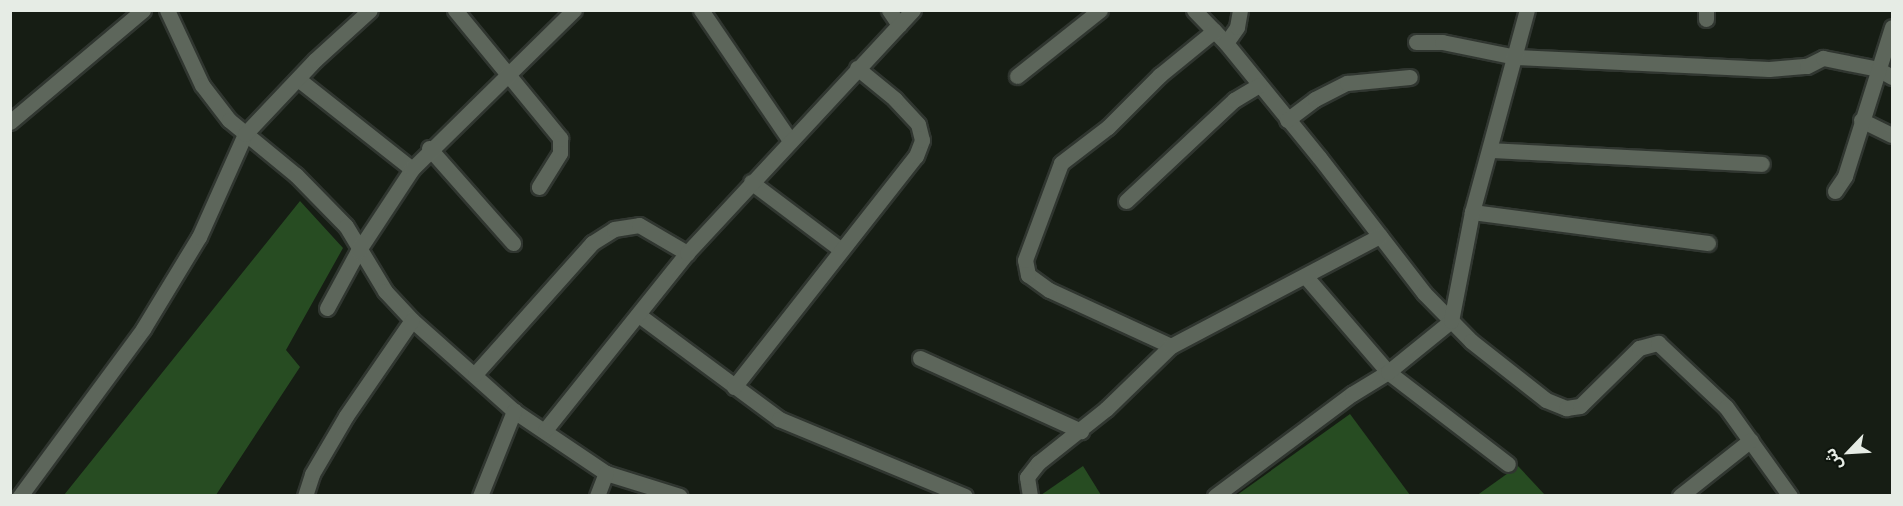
<!DOCTYPE html>
<meta charset="utf-8">
<style>
body{margin:0}
#map{position:relative;width:1903px;height:506px;overflow:hidden;background:#161d14;font-family:"Archivo Narrow","Noto Sans Arabic",sans-serif}
div>[style]{position:absolute}
.green>*{inset:0;background:#274c22}
.roads{filter:drop-shadow(2px 0 #303630) drop-shadow(-2px 0 #303630) drop-shadow(0 2px #303630) drop-shadow(0 -2px #303630)}
.street>*{height:15px;margin:-7.5px;padding:0 7.5px;transform-origin:7.5px;border-radius:7.5px;background:#5d665b}
span{translate:-50% -50%;white-space:nowrap;text-align:center;line-height:1.15;-webkit-text-stroke:6px #0d140c;paint-order:stroke}
.frame{position:absolute;inset:0;border:12px solid #e6ece5;pointer-events:none}
.north{position:absolute;left:1819px;top:422px;width:60px;height:60px;-webkit-text-stroke:4px #0d140c;paint-order:stroke;rotate:245deg;font-size:16px;font-weight:700;line-height:24px;text-align:center;color:#e6ece5}
.north::after{content:'';display:block;margin:auto;width:21px;height:27px;background:#e6ece5;clip-path:polygon(50% 0,100% 100%,50% 72%,0 100%)}
</style>
<div id="map">
<div class="green">
<i style="clip-path:polygon(300px 201px,343px 248px,286px 350px,300px 367px,216px 495px,64px 495px)"></i>
<i style="clip-path:polygon(1350px 414px,1410px 495px,1237px 495px)"></i>
<i style="clip-path:polygon(1083px 466px,1101px 495px,1041px 495px)"></i>
<i style="clip-path:polygon(1518px 466px,1545px 495px,1476px 496px)"></i>
</div>
<div class="roads">
<div class="street">
<i style="left:167px;top:10px;width:83px;rotate:65deg"></i>
<i style="left:202px;top:85px;width:44px;rotate:52.4deg"></i>
<i style="left:229px;top:120px;width:87px;rotate:39.4deg"></i>
<i style="left:296px;top:175px;width:71px;rotate:45.6deg"></i>
<i style="left:346px;top:226px;width:76px;rotate:59deg"></i>
<i style="left:385px;top:291px;width:40px;rotate:47deg"></i>
<i style="left:412px;top:320px;width:137px;rotate:41.7deg"></i>
<i style="left:514px;top:411px;width:111px;rotate:34deg"></i>
<i style="left:606px;top:473px;width:77px;rotate:17.3deg"></i>
<i style="left:455px;top:10px;width:166px;rotate:50.6deg"></i>
<i style="left:560px;top:138px;width:15px;rotate:90deg"></i>
<i style="left:560px;top:153px;width:40px;rotate:122deg"></i>
<i style="left:701px;top:10px;width:156px;rotate:55.7deg"></i>
<i style="left:889px;top:10px;width:18px;rotate:56deg"></i>
<i style="left:1194px;top:10px;width:46px;rotate:45.9deg"></i>
<i style="left:1226px;top:43px;width:147px;rotate:50.8deg"></i>
<i style="left:1319px;top:157px;width:172px;rotate:52.3deg"></i>
<i style="left:1424px;top:293px;width:67px;rotate:45.6deg"></i>
<i style="left:1471px;top:341px;width:95px;rotate:38.2deg"></i>
<i style="left:1546px;top:400px;width:22px;rotate:22deg"></i>
<i style="left:1566px;top:408px;width:14px;rotate:-8deg"></i>
<i style="left:1580px;top:406px;width:83px;rotate:-44.5deg"></i>
<i style="left:1639px;top:348px;width:20px;rotate:-15deg"></i>
<i style="left:1658px;top:343px;width:93px;rotate:43.3deg"></i>
<i style="left:1726px;top:407px;width:110px;rotate:54.3deg"></i>
<i style="left:1706px;top:19px;width:9px;rotate:-90deg"></i>
<i style="left:1416px;top:42px;width:26px"></i>
<i style="left:1442px;top:42px;width:76px;rotate:11.5deg"></i>
<i style="left:1516px;top:57px;width:253px;rotate:2.7deg"></i>
<i style="left:1769px;top:69px;width:38px;rotate:-5deg"></i>
<i style="left:1807px;top:66px;width:18px;rotate:-27deg"></i>
<i style="left:1823px;top:58px;width:56px;rotate:11.3deg"></i>
<i style="left:1878px;top:69px;width:16px;rotate:30deg"></i>
<i style="left:1226px;top:43px;width:19px;rotate:-55deg"></i>
<i style="left:1237px;top:27px;width:17px;rotate:-80deg"></i>
<i style="left:1017px;top:76px;width:106px;rotate:-38.5deg"></i>
<i style="left:298px;top:79px;width:145px;rotate:38.3deg"></i>
<i style="left:1287px;top:120px;width:35px;rotate:-37deg"></i>
<i style="left:1315px;top:99px;width:36px;rotate:-27deg"></i>
<i style="left:1347px;top:83px;width:63px;rotate:-5.4deg"></i>
<i style="left:1861px;top:120px;width:34px;rotate:26deg"></i>
<i style="left:10px;top:122px;width:174px;rotate:-40.1deg"></i>
<i style="left:429px;top:148px;width:127px;rotate:48.5deg"></i>
<i style="left:1490px;top:150px;width:272px;rotate:2.9deg"></i>
<i style="left:751px;top:182px;width:111px;rotate:37deg"></i>
<i style="left:1835px;top:191px;width:18px;rotate:-56deg"></i>
<i style="left:1845px;top:176px;width:156px;rotate:-72.5deg"></i>
<i style="left:1126px;top:201px;width:148px;rotate:-43.1deg"></i>
<i style="left:1234px;top:100px;width:29px;rotate:-31deg"></i>
<i style="left:1472px;top:212px;width:238px;rotate:7.5deg"></i>
<i style="left:1306px;top:277px;width:125px;rotate:49.2deg"></i>
<i style="left:1388px;top:372px;width:151px;rotate:37.5deg"></i>
<i style="left:327px;top:308px;width:65px;rotate:-61.5deg"></i>
<i style="left:358px;top:251px;width:98px;rotate:-56.6deg"></i>
<i style="left:412px;top:169px;width:227px;rotate:-44.5deg"></i>
<i style="left:640px;top:316px;width:173px;rotate:36.5deg"></i>
<i style="left:779px;top:419px;width:201px;rotate:22.5deg"></i>
<i style="left:1171px;top:346px;width:134px;rotate:-155.3deg"></i>
<i style="left:1049px;top:290px;width:26px;rotate:-144deg"></i>
<i style="left:1028px;top:275px;width:15px;rotate:-101deg"></i>
<i style="left:1025px;top:260px;width:103px;rotate:-69.6deg"></i>
<i style="left:1061px;top:163px;width:59px;rotate:-37.5deg"></i>
<i style="left:1108px;top:127px;width:74px;rotate:-45deg"></i>
<i style="left:1160px;top:75px;width:70px;rotate:-39.2deg"></i>
<i style="left:920px;top:358px;width:177px;rotate:24.4deg"></i>
<i style="left:475px;top:374px;width:176px;rotate:-48.2deg"></i>
<i style="left:592px;top:243px;width:26px;rotate:-32deg"></i>
<i style="left:614px;top:229px;width:25px;rotate:-9deg"></i>
<i style="left:639px;top:225px;width:56px;rotate:30.3deg"></i>
<i style="left:734px;top:387px;width:294px;rotate:-51.8deg"></i>
<i style="left:916px;top:156px;width:17px;rotate:-69deg"></i>
<i style="left:922px;top:140px;width:16px;rotate:-104deg"></i>
<i style="left:918px;top:124px;width:34px;rotate:-133deg"></i>
<i style="left:895px;top:99px;width:49px;rotate:-140.8deg"></i>
<i style="left:545px;top:430px;width:227px;rotate:-51.3deg"></i>
<i style="left:687px;top:253px;width:332px;rotate:-47.1deg"></i>
<i style="left:20px;top:496px;width:207px;rotate:-53.6deg"></i>
<i style="left:143px;top:329px;width:108px;rotate:-58.7deg"></i>
<i style="left:199px;top:237px;width:113px;rotate:-65.9deg"></i>
<i style="left:245px;top:134px;width:102px;rotate:-46.6deg"></i>
<i style="left:315px;top:60px;width:74px;rotate:-42.3deg"></i>
<i style="left:305px;top:496px;width:23px;rotate:-72deg"></i>
<i style="left:312px;top:474px;width:67px;rotate:-59.6deg"></i>
<i style="left:346px;top:416px;width:116px;rotate:-55.5deg"></i>
<i style="left:480px;top:496px;width:92px;rotate:-68.2deg"></i>
<i style="left:597px;top:496px;width:25px;rotate:-69deg"></i>
<i style="left:1030px;top:496px;width:19px;rotate:-99deg"></i>
<i style="left:1027px;top:477px;width:18px;rotate:-52deg"></i>
<i style="left:1038px;top:463px;width:87px;rotate:-38.5deg"></i>
<i style="left:1106px;top:409px;width:91px;rotate:-44.1deg"></i>
<i style="left:1171px;top:346px;width:236px;rotate:-27.8deg"></i>
<i style="left:1215px;top:496px;width:171px;rotate:-36.7deg"></i>
<i style="left:1352px;top:394px;width:42px;rotate:-31.4deg"></i>
<i style="left:1388px;top:372px;width:81px;rotate:-39deg"></i>
<i style="left:1451px;top:321px;width:111px;rotate:-79.1deg"></i>
<i style="left:1472px;top:212px;width:209px;rotate:-74.8deg"></i>
<i style="left:1680px;top:496px;width:90px;rotate:-38.3deg"></i>
</div>
</div>
<div class="frame"></div>
<div class="north">ش</div>
</div>
